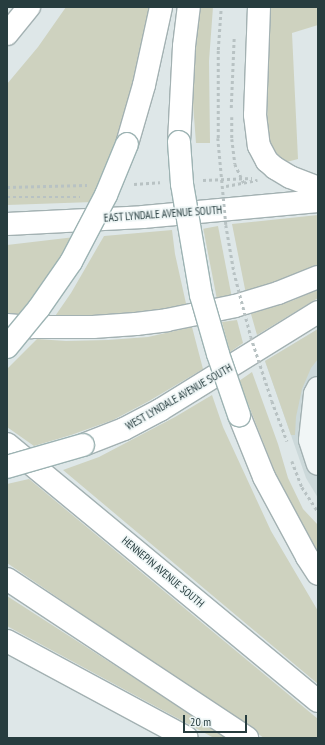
<!DOCTYPE html>
<style>
body{margin:0}
#map{position:relative;width:325px;height:745px;overflow:hidden;background:#dee7e8;font-family:"PT Sans Narrow",sans-serif}
div>[style]{position:absolute}
.built>*{inset:0;background:#ccd9da}
.green>*{inset:0;background:#ced2bf;transform-origin:0 0}
.path>*{height:2.5px;margin-top:-1.25px;transform-origin:0;background:repeating-linear-gradient(90deg,#b8c2c3 0 3px,transparent 0 6px)}
.roads{filter:drop-shadow(1px 0 #a3b1b2) drop-shadow(-1px 0 #a3b1b2) drop-shadow(0 1px #a3b1b2) drop-shadow(0 -1px #a3b1b2)}
.minor>*{height:22px;margin:-11px;padding:0 11px;transform-origin:11px;border-radius:11px;background:#f1f6f6}
.major>*{height:22px;margin:-11px;padding:0 11px;transform-origin:11px;border-radius:11px;background:#fff}
.highway>*{height:22px;margin:-11px;padding:0 11px;transform-origin:11px;border-radius:11px;background:#fff}
.path-bridge>*{height:2.5px;margin-top:-1.25px;transform-origin:0;background:repeating-linear-gradient(90deg,#b8c2c3 0 3px,transparent 0 6px)}
.bridges{filter:drop-shadow(1px 0 #9db3b3) drop-shadow(-1px 0 #9db3b3) drop-shadow(0 1px #9db3b3) drop-shadow(0 -1px #9db3b3)}
.major-bridge>*{height:22px;margin:-11px;padding:0 11px;transform-origin:11px;border-radius:11px;background:#fff}
.highway-bridge>*{height:22px;margin:-11px;padding:0 11px;transform-origin:11px;border-radius:11px;background:#fff}
span{translate:-50% -50%;white-space:nowrap;text-align:center;line-height:1.15;-webkit-text-stroke:3px #edf5f5;paint-order:stroke}
.street-label{font-size:11px;color:#273d3f}
.frame{position:absolute;inset:0;border:8px solid #273d3f;pointer-events:none}
.scale{position:absolute;left:183px;top:715px;width:64px;height:18px;box-sizing:border-box;border:2px solid #273d3f;border-top:0;padding-left:5px;font-size:12px;line-height:14px;white-space:nowrap;color:#273d3f;-webkit-text-stroke:3px #edf5f5;paint-order:stroke}
</style>
<div id="map">
<div class="built">
<i style="clip-path:polygon(318px 329px,318px 498px,306px 478px,265px 361px)"></i>
</div>
<div class="green">
<i style="clip-path:polygon(66px 7px,149px 7px,130px 103px,116px 146px,93px 202px,7px 205px,7px 84px,38px 47px)"></i>
<i style="clip-path:polygon(197px 7px,213px 7px,209px 61px,210px 143px,196px 143px,193px 104px,193px 52px)"></i>
<i style="clip-path:polygon(269px 7px,318px 7px,318px 25px,292px 33px,298px 159px,283px 163px,271px 151px,267px 131px)"></i>
<i style="clip-path:polygon(318px 215px,318px 269px,246px 294px,232px 224px)"></i>
<i style="left:218px;top:226px;width:74px;height:15px;rotate:79deg"></i>
<i style="clip-path:polygon(172px 230px,175px 254px,187px 308px,51px 322px,71px 293px,104px 236px)"></i>
<i style="clip-path:polygon(75px 237px,20px 317px,7px 316px,7px 245px)"></i>
<i style="clip-path:polygon(318px 289px,318px 298px,257px 335px,251px 314px,294px 300px)"></i>
<i style="clip-path:polygon(237px 320px,243px 343px,230px 352px,222px 322px)"></i>
<i style="clip-path:polygon(192px 327px,203px 369px,149px 401px,113px 420px,71px 435px,34px 446px,7px 427px,7px 369px,37px 339px,66px 341px,108px 340px,148px 337px)"></i>
<i style="clip-path:polygon(318px 329px,318px 359px,311px 368px,302px 389px,296px 417px,295px 435px,291px 435px,265px 361px)"></i>
<i style="clip-path:polygon(252px 372px,278px 444px,288px 478px,303px 509px,318px 525px,318px 556px,282px 490px,239px 381px)"></i>
<i style="clip-path:polygon(212px 395px,223px 427px,271px 531px,318px 611px,318px 684px,63px 470px,99px 457px,175px 417px)"></i>
<i style="clip-path:polygon(29px 479px,318px 719px,318px 738px,264px 738px,7px 563px,7px 484px)"></i>
<i style="clip-path:polygon(7px 596px,153px 690px,231px 738px,214px 738px,7px 626px)"></i>
</div>
<div class="path">
<i style="left:231px;top:108px;width:71px;rotate:-87.6deg"></i>
<i style="left:232px;top:117px;width:22px;rotate:90deg"></i>
<i style="left:232px;top:139px;width:25px;rotate:83deg"></i>
<i style="left:235px;top:164px;width:21px;rotate:65deg"></i>
<i style="left:218px;top:138px;width:88px;rotate:-90deg"></i>
<i style="left:218px;top:50px;width:43px;rotate:-86deg"></i>
<i style="left:203px;top:180px;width:49px;rotate:-2.3deg"></i>
<i style="left:134px;top:184px;width:26px;rotate:-4deg"></i>
<i style="left:226px;top:186px;width:32px;rotate:-11deg"></i>
<i style="left:7px;top:187px;width:80px;rotate:-1.4deg"></i>
<i style="left:7px;top:197px;width:73px"></i>
<i style="left:272px;top:401px;width:43px;rotate:69.4deg"></i>
<i style="left:292px;top:461px;width:28px;rotate:69deg"></i>
<i style="left:302px;top:487px;width:30px;rotate:57deg"></i>
</div>
<div class="roads">
<div class="minor">
<i style="left:318px;top:388px;width:7px;rotate:117deg"></i>
<i style="left:315px;top:394px;width:46px;rotate:96.2deg"></i>
<i style="left:310px;top:440px;width:25px;rotate:72deg"></i>
</div>
<div class="major">
<i style="left:7px;top:224px;width:136px;rotate:-2.9deg"></i>
<i style="left:143px;top:217px;width:176px;rotate:-5.2deg"></i>
<i style="left:7px;top:444px;width:403px;rotate:39.6deg"></i>
<i style="left:83px;top:445px;width:44px;rotate:-21.3deg"></i>
<i style="left:124px;top:429px;width:41px;rotate:-27.8deg"></i>
<i style="left:160px;top:410px;width:186px;rotate:-31.8deg"></i>
<i style="left:7px;top:641px;width:204px;rotate:28.3deg"></i>
</div>
<div class="highway">
<i style="left:259px;top:7px;width:108px;rotate:92.1deg"></i>
<i style="left:255px;top:115px;width:31px;rotate:83deg"></i>
<i style="left:259px;top:146px;width:17px;rotate:62deg"></i>
<i style="left:267px;top:161px;width:11px;rotate:41deg"></i>
<i style="left:275px;top:168px;width:17px;rotate:31deg"></i>
<i style="left:290px;top:177px;width:30px;rotate:21deg"></i>
<i style="left:7px;top:34px;width:35px;rotate:-51deg"></i>
<i style="left:179px;top:142px;width:96px;rotate:-87deg"></i>
<i style="left:184px;top:46px;width:39px;rotate:-83deg"></i>
<i style="left:127px;top:144px;width:61px;rotate:-73.9deg"></i>
<i style="left:144px;top:85px;width:80px;rotate:-77.7deg"></i>
<i style="left:7px;top:325px;width:25px;rotate:5deg"></i>
<i style="left:32px;top:327px;width:61px"></i>
<i style="left:93px;top:327px;width:43px;rotate:-4deg"></i>
<i style="left:136px;top:324px;width:31px;rotate:-7deg"></i>
<i style="left:167px;top:320px;width:69px;rotate:-11.6deg"></i>
<i style="left:235px;top:306px;width:45px;rotate:-16.8deg"></i>
<i style="left:278px;top:293px;width:43px;rotate:-21.8deg"></i>
<i style="left:239px;top:415px;width:67px;rotate:68deg"></i>
<i style="left:264px;top:477px;width:91px;rotate:61.7deg"></i>
<i style="left:307px;top:557px;width:20px;rotate:57deg"></i>
<i style="left:7px;top:579px;width:288px;rotate:33.5deg"></i>
</div>
</div>
<div class="path-bridge">
<i style="left:218px;top:138px;width:87px;rotate:84.7deg"></i>
<i style="left:226px;top:225px;width:48px;rotate:80.3deg"></i>
<i style="left:234px;top:272px;width:67px;rotate:75.3deg"></i>
<i style="left:251px;top:337px;width:67px;rotate:71.8deg"></i>
</div>
<div class="bridges">
<div class="major-bridge">
<i style="left:7px;top:467px;width:79px;rotate:-16.1deg"></i>
</div>
<div class="highway-bridge">
<i style="left:179px;top:142px;width:42px;rotate:85.9deg"></i>
<i style="left:182px;top:184px;width:113px;rotate:80.3deg"></i>
<i style="left:201px;top:295px;width:61px;rotate:73.9deg"></i>
<i style="left:218px;top:354px;width:65px;rotate:71deg"></i>
<i style="left:7px;top:347px;width:50px;rotate:-50.6deg"></i>
<i style="left:39px;top:308px;width:56px;rotate:-55.2deg"></i>
<i style="left:71px;top:262px;width:76px;rotate:-62.4deg"></i>
<i style="left:106px;top:195px;width:55px;rotate:-67.6deg"></i>
</div>
</div>
<div class="street-label">
<span style="left:163px;top:214px;rotate:-4deg">EAST LYNDALE AVENUE SOUTH</span>
<span style="left:179px;top:397px;rotate:-30deg">WEST LYNDALE AVENUE SOUTH</span>
<span style="left:163px;top:572px;rotate:40deg">HENNEPIN AVENUE SOUTH</span>
</div>
<div class="frame"></div>
<div class="scale">20 m</div>
</div>
